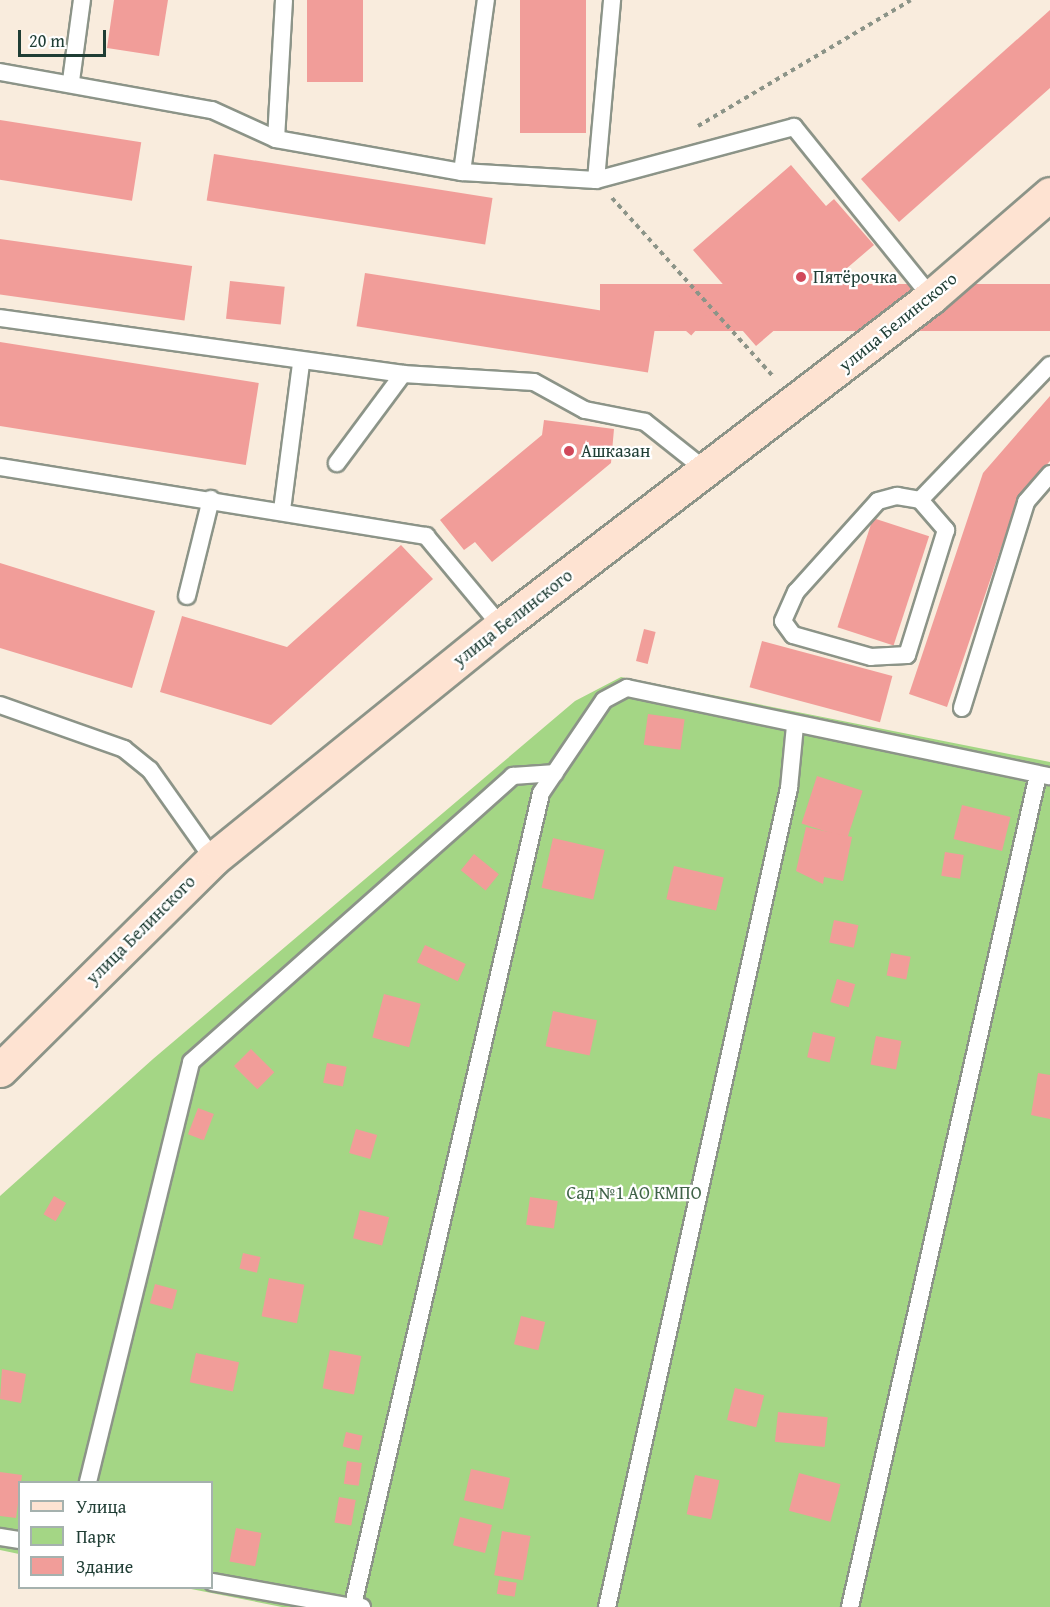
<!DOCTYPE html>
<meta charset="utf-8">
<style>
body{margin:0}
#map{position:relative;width:1050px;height:1607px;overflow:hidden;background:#f9ecdd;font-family:"Gentium Book Plus",serif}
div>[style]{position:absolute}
.green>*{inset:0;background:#a4d685}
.building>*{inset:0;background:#f19d99;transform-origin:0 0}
.path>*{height:4px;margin-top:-2px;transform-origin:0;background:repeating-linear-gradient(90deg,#8c9488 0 4.5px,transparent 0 9px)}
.roads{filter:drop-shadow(2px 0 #8c9488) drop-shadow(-2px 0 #8c9488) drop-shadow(0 2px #8c9488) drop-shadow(0 -2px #8c9488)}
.lane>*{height:16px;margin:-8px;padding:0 8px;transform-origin:8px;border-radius:8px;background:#fff}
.secondary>*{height:33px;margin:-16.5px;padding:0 16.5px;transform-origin:16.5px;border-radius:16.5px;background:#fee3d2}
.dots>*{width:16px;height:16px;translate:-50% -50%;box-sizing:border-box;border:3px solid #fff;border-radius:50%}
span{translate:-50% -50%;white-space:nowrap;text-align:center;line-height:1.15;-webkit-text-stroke:4.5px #fff;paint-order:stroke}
.poi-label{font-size:18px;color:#1f3d34}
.left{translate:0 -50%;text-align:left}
.street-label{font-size:18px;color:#1f3d34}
.park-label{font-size:18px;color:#406348}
.legend{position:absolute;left:18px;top:1481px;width:195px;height:108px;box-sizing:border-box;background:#fff;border:2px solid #a5b1ae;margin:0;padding:8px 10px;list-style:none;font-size:18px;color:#1f3d34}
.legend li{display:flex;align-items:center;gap:12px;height:30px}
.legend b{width:30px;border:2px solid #a5b1ae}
.scale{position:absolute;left:18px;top:30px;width:88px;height:27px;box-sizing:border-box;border:3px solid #1f3d34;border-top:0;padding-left:8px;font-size:18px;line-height:21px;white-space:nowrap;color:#1f3d34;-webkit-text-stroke:4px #fff;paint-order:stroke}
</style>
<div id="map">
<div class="green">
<i style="clip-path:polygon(621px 677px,1050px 762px,1050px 1607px,282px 1607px,186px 1588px,212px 1588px,212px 1482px,20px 1482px,19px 1554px,0 1550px,0 1196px,153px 1059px,575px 701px)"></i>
</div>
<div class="building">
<i style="clip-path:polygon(114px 0,168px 0,159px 56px,107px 48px)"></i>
<i style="left:307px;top:0;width:56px;height:82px"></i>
<i style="left:520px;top:0;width:66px;height:133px"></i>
<i style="clip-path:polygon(1050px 10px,1050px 88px,899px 222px,861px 179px)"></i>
<i style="left:0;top:120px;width:143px;height:59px;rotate:9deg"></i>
<i style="left:214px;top:154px;width:282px;height:47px;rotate:9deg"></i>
<i style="clip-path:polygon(791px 165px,826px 206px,834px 199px,874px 245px,756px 346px,716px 300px,728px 290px,693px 250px)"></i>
<i style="left:0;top:239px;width:194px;height:55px;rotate:8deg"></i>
<i style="left:365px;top:273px;width:295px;height:54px;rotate:9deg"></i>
<i style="left:230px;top:281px;width:55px;height:38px;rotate:6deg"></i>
<i style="left:1050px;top:284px;width:47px;height:450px;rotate:90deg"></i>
<i style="left:685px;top:297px;width:30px;height:25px;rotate:41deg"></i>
<i style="left:0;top:342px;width:262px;height:83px;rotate:9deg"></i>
<i style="clip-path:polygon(1050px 396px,1050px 461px,1018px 498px,947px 707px,909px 694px,983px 473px)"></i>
<i style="clip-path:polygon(544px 420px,614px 429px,611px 463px,492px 562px,475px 542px,464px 550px,440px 520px,542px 435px)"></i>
<i style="left:873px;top:518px;width:59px;height:115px;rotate:18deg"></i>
<i style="clip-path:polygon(401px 545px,433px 579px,271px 725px,160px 692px,182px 616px,287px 647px)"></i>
<i style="clip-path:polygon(0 563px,155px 611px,132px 688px,0 648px)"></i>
<i style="left:644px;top:629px;width:12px;height:33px;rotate:14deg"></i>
<i style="left:762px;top:641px;width:135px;height:48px;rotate:15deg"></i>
<i style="left:648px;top:714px;width:37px;height:31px;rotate:8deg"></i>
<i style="left:817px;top:776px;width:48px;height:50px;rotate:18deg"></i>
<i style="left:962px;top:805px;width:50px;height:35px;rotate:14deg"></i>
<i style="clip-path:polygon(806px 827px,852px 837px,843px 881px,824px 877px,823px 884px,796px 871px)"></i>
<i style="left:553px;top:838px;width:53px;height:51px;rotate:13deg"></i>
<i style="left:945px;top:852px;width:19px;height:24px;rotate:9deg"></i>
<i style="left:474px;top:854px;width:32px;height:21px;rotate:39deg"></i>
<i style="left:674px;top:866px;width:51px;height:34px;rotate:13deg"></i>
<i style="left:834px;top:920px;width:25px;height:23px;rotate:12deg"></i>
<i style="left:425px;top:945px;width:45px;height:19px;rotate:25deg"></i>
<i style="left:891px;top:953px;width:20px;height:23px;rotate:11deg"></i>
<i style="left:837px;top:979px;width:19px;height:24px;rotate:16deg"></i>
<i style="left:384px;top:994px;width:38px;height:45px;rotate:15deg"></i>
<i style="left:553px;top:1011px;width:45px;height:36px;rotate:12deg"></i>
<i style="left:813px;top:1032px;width:23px;height:26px;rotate:13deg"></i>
<i style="left:876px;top:1036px;width:26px;height:29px;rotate:11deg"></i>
<i style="left:251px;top:1049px;width:33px;height:24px;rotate:45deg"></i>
<i style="left:327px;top:1063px;width:20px;height:20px;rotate:11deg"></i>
<i style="clip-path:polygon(1038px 1073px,1050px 1075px,1050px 1119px,1031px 1115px)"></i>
<i style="left:198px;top:1108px;width:17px;height:28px;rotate:21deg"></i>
<i style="left:356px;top:1129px;width:22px;height:25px;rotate:16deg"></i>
<i style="left:54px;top:1196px;width:14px;height:21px;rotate:30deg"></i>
<i style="left:530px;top:1197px;width:28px;height:28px;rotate:8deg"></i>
<i style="left:360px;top:1210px;width:30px;height:29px;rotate:14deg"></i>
<i style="left:243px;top:1253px;width:18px;height:16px;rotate:13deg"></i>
<i style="left:269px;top:1278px;width:36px;height:39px;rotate:11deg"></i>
<i style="left:155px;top:1284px;width:23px;height:20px;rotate:15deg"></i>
<i style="left:521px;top:1316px;width:25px;height:29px;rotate:14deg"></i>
<i style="left:330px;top:1350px;width:32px;height:39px;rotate:11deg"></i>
<i style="left:196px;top:1353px;width:44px;height:30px;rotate:12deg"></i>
<i style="clip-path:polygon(2px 1369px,26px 1374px,21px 1403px,0 1399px)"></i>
<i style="left:735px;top:1388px;width:30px;height:33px;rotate:14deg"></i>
<i style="left:778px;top:1412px;width:50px;height:30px;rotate:6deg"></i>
<i style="left:346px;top:1432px;width:17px;height:15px;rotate:13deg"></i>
<i style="left:347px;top:1461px;width:15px;height:23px;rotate:8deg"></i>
<i style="left:471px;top:1469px;width:40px;height:32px;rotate:13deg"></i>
<i style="clip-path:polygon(0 1472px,22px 1475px,16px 1518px,0 1516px)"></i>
<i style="left:799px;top:1473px;width:43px;height:39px;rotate:15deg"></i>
<i style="left:695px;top:1475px;width:25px;height:40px;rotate:12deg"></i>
<i style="left:339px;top:1497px;width:17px;height:26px;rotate:10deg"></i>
<i style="left:460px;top:1517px;width:33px;height:29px;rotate:14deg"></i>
<i style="left:236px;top:1528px;width:26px;height:34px;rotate:11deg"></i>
<i style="left:502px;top:1531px;width:29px;height:45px;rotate:10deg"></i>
<i style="left:499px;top:1580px;width:18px;height:14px;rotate:9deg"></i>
</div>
<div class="path">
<i style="left:698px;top:126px;width:247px;rotate:-30.6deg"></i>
<i style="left:612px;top:198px;width:241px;rotate:47.9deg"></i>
</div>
<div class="roads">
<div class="lane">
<i style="left:0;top:72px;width:215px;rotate:10.2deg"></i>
<i style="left:212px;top:110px;width:70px;rotate:24.4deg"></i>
<i style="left:276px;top:139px;width:189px;rotate:10.1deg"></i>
<i style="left:462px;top:172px;width:134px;rotate:3.4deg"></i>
<i style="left:596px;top:180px;width:205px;rotate:-15deg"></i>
<i style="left:794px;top:127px;width:218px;rotate:51.1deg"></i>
<i style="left:71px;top:81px;width:82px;rotate:-82.3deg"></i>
<i style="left:276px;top:139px;width:139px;rotate:-86.7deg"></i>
<i style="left:462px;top:172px;width:174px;rotate:-82.1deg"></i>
<i style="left:596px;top:180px;width:181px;rotate:-84.9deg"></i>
<i style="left:0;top:318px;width:407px;rotate:7.9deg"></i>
<i style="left:403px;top:374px;width:111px;rotate:126.6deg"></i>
<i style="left:403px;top:374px;width:131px;rotate:3.5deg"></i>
<i style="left:534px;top:382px;width:58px;rotate:28.8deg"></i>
<i style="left:585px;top:410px;width:61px;rotate:11.3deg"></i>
<i style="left:645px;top:422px;width:80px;rotate:38.4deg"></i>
<i style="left:0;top:467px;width:432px;rotate:9.2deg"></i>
<i style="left:426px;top:536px;width:117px;rotate:50.2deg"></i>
<i style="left:897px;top:496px;width:23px;rotate:10deg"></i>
<i style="left:920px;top:500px;width:40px;rotate:49deg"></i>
<i style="left:946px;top:530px;width:131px;rotate:107.3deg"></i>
<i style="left:907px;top:655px;width:36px;rotate:177deg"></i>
<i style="left:871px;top:657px;width:81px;rotate:-164.2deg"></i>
<i style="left:793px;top:635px;width:17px;rotate:-126deg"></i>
<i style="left:783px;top:621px;width:32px;rotate:-66deg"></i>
<i style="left:796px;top:592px;width:122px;rotate:-48deg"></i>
<i style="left:878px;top:501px;width:20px;rotate:-15deg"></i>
<i style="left:920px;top:500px;width:187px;rotate:-46.1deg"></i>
<i style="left:282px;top:510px;width:147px;rotate:-82.6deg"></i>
<i style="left:187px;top:596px;width:100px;rotate:-76.1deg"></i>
<i style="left:0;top:705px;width:132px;rotate:19.5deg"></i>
<i style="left:124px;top:749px;width:33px;rotate:39deg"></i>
<i style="left:150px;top:770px;width:109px;rotate:54.7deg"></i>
<i style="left:962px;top:708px;width:216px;rotate:-72.7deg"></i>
<i style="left:1026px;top:502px;width:37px;rotate:-49deg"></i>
<i style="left:88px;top:1482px;width:432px;rotate:-76.2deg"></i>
<i style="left:191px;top:1062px;width:431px;rotate:-41.6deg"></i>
<i style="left:513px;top:776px;width:42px;rotate:-4.1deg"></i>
<i style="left:0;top:1537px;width:20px;rotate:9deg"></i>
<i style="left:212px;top:1582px;width:143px;rotate:10.1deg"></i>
<i style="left:362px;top:1607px;width:9px;rotate:-167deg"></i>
<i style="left:353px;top:1605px;width:833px;rotate:-76.96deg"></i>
<i style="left:541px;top:793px;width:112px;rotate:-55.9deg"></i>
<i style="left:604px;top:700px;width:26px;rotate:-28deg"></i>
<i style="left:627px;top:688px;width:432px;rotate:11.8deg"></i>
<i style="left:607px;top:1607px;width:839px;rotate:-77.47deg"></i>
<i style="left:789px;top:788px;width:62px;rotate:-84.5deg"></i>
<i style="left:850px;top:1607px;width:853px;rotate:-77.27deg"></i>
</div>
<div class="secondary">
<i style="left:0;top:1070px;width:300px;rotate:-44.7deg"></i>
<i style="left:213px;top:859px;width:370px;rotate:-39deg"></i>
<i style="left:501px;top:626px;width:541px;rotate:-37.42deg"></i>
<i style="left:931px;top:297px;width:157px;rotate:-40.9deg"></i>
</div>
</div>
<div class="dots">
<i style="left:801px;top:277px;background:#d1495b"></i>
<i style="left:569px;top:451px;background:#d1495b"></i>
</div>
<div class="poi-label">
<span class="left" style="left:813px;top:277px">Пятёрочка</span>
<span class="left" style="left:581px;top:451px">Ашказан</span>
</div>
<div class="street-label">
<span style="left:898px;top:322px;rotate:-39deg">улица Белинского</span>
<span style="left:513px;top:618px;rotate:-38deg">улица Белинского</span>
<span style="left:141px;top:930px;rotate:-45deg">улица Белинского</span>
</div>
<div class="park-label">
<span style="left:634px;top:1193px">Сад №1 АО КМПО</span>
</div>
<ul class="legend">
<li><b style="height:8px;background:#fee3d2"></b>Улица</li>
<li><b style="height:16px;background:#a4d685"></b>Парк</li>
<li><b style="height:16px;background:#f19d99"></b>Здание</li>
</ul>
<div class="scale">20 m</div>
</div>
